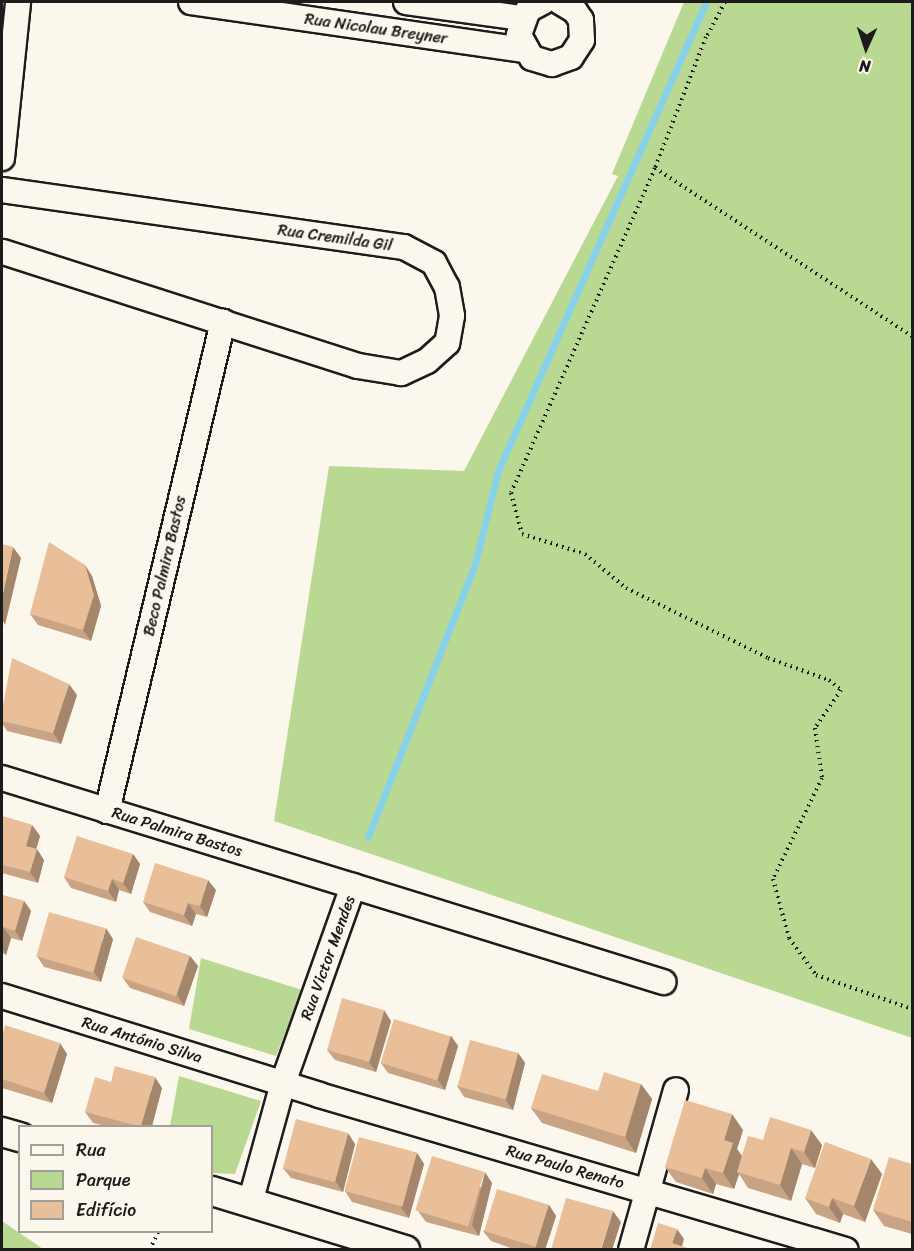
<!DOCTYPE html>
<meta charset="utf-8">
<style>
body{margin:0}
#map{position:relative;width:914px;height:1251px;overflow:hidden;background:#fbf7ec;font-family:Sriracha,sans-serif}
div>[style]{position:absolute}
.green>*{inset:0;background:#b9d992}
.stream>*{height:7px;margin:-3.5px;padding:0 3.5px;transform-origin:3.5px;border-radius:3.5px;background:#87d2e8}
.path>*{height:4px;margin-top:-2px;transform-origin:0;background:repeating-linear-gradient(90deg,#1c1c1c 0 1.5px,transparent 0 6px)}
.roads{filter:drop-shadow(2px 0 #1c1c1c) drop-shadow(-2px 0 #1c1c1c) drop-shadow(0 2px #1c1c1c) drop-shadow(0 -2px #1c1c1c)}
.minor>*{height:24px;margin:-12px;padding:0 12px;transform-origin:12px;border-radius:12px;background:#fbf7ec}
.tertiary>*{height:28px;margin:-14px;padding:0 14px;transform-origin:14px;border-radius:14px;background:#fbf7ec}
.wall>*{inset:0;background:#c8a484}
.shaded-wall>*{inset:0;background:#a3866b}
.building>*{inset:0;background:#e9bf99;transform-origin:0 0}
span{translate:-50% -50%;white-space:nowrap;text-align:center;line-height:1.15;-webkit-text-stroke:4.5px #fbf7ec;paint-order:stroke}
.street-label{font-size:16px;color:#1c1c1c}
.frame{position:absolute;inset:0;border:3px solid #1c1c1c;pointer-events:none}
.legend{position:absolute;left:18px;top:1125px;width:195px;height:108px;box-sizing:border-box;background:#fbf7ec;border:2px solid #a29f99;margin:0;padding:8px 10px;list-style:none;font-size:18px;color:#1c1c1c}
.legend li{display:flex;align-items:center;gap:12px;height:30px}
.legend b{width:30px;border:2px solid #a29f99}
.north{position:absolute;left:836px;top:18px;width:60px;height:60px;-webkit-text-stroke:4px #fbf7ec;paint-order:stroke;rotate:183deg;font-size:16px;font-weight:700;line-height:24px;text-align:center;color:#1c1c1c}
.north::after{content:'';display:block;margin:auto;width:21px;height:27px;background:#1c1c1c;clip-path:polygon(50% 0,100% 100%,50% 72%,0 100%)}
</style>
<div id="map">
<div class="green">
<i style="clip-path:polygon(684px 2px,912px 2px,912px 1038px,274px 821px,329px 466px,464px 471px,618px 176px,624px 178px,612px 174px)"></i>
<i style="clip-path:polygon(201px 958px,302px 990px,276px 1056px,189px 1029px)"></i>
<i style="clip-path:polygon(179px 1076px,261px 1101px,235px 1174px,212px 1173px,212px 1126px,170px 1126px)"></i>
<i style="clip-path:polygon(2px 1221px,43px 1249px,2px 1249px)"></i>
</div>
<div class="stream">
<i style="left:368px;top:837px;width:293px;rotate:-68.6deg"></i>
<i style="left:475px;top:564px;width:96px;rotate:-76.1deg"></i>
<i style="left:498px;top:471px;width:513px;rotate:-66.08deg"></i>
</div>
<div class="path">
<i style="left:725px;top:2px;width:40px;rotate:118deg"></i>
<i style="left:706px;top:37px;width:141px;rotate:111.3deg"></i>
<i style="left:655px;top:168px;width:307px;rotate:33.2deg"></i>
<i style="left:655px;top:168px;width:355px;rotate:113.9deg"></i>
<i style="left:511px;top:493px;width:42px;rotate:75deg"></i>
<i style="left:522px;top:534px;width:66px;rotate:17.6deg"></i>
<i style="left:585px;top:554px;width:53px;rotate:39.7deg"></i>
<i style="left:626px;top:588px;width:158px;rotate:26.2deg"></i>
<i style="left:768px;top:658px;width:65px;rotate:19.8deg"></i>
<i style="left:829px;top:680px;width:16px;rotate:40deg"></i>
<i style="left:841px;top:690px;width:46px;rotate:124.4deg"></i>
<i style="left:815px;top:728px;width:50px;rotate:82deg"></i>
<i style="left:822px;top:778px;width:112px;rotate:115.9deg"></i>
<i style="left:773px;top:879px;width:61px;rotate:74.8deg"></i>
<i style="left:789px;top:938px;width:46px;rotate:53.9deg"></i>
<i style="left:816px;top:975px;width:102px;rotate:19.5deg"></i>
<i style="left:150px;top:1250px;width:20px;rotate:-66deg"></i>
</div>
<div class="roads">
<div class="minor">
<i style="left:191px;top:2px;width:337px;rotate:8.2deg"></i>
<i style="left:406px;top:2px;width:117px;rotate:7.9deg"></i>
<i style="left:543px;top:2px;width:17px;rotate:152deg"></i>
<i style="left:528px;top:10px;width:27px;rotate:110deg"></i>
<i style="left:519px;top:35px;width:26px;rotate:61deg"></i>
<i style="left:532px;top:58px;width:21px;rotate:17deg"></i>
<i style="left:552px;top:64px;width:20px;rotate:-20deg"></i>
<i style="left:571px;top:57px;width:20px;rotate:-57deg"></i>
<i style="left:582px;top:40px;width:20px;rotate:-93deg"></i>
<i style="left:581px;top:20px;width:11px;rotate:-124deg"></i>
<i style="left:575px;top:11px;width:17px;rotate:-149deg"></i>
<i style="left:2px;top:158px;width:157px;rotate:-84.1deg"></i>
<i style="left:2px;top:190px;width:406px;rotate:8.1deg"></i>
<i style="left:404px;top:247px;width:34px;rotate:28deg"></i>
<i style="left:434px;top:263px;width:27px;rotate:62deg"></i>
<i style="left:447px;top:287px;width:29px;rotate:80deg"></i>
<i style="left:452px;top:316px;width:27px;rotate:100deg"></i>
<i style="left:447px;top:343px;width:27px;rotate:138deg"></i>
<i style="left:427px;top:361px;width:29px;rotate:155deg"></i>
<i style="left:401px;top:373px;width:44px;rotate:-170.8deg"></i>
<i style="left:358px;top:366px;width:374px;rotate:-162.2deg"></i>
<i style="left:2px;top:778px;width:367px;rotate:17.1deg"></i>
<i style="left:107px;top:811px;width:503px;rotate:-76.66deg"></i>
<i style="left:2px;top:996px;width:332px;rotate:17.3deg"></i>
<i style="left:319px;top:1095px;width:549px;rotate:16.39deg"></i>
<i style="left:250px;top:1203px;width:124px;rotate:-74.6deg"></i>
<i style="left:283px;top:1083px;width:209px;rotate:-70.4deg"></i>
<i style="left:353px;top:886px;width:325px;rotate:17.2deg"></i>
<i style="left:631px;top:1250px;width:166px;rotate:-74.3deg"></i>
</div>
<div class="tertiary">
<i style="left:2px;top:1132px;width:19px;rotate:16deg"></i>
<i style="left:212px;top:1191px;width:202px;rotate:17deg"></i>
</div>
</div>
<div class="wall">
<i style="clip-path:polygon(92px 576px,101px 606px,91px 641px,38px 625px,30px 614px)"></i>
<i style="clip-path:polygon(77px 695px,61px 744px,7px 731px,2px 723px,2px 710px)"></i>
<i style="clip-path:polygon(2px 816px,32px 825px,40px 836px,36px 849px,44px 860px,38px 883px,2px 873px)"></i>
<i style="clip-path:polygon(133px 854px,140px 864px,131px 894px,119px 890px,116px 902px,71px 888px,64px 877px)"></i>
<i style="clip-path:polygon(216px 890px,207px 917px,196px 914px,192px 926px,150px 912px,143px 902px)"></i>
<i style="clip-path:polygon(2px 895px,24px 901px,31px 911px,22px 941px,11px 938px,6px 955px,2px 953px)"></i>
<i style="clip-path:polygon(113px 939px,101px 982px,44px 967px,37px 956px)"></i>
<i style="clip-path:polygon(190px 956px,198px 966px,184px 1006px,130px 988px,123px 978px)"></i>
<i style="clip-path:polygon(391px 1021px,376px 1072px,335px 1060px,327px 1050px)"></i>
<i style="clip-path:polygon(451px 1036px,458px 1046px,445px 1090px,388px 1073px,381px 1063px)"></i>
<i style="clip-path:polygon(2px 1037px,67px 1054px,52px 1103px,2px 1088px)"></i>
<i style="clip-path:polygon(518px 1053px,525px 1063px,513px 1110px,464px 1097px,457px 1086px)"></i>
<i style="clip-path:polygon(641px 1084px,652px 1099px,636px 1153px,542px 1123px,531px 1108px,598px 1091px)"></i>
<i style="clip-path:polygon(162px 1088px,152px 1126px,106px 1126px,93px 1123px,85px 1112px)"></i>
<i style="clip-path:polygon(743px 1130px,737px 1149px,742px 1156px,763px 1140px,822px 1145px,815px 1168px,802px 1164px,791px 1201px,748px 1188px,739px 1174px,734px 1189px,716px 1184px,713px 1194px,676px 1182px,665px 1167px)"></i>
<i style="clip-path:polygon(355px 1144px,343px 1192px,291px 1178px,283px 1168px)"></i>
<i style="clip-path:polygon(417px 1153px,424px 1164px,409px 1218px,352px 1202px,345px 1191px)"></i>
<i style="clip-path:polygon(912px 1164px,912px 1234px,884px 1226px,873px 1210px)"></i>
<i style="clip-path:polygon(882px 1174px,865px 1222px,843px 1214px,840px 1223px,816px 1214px,805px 1198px)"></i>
<i style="clip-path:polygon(492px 1183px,479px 1236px,426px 1222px,418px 1211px)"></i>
<i style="clip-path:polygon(549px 1205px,556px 1216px,545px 1250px,516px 1250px,491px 1241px,483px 1231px)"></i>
</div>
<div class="shaded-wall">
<i style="clip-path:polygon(13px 547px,21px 558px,5px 625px,2px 619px,2px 598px)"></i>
<i style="clip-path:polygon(85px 565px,92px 576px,101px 606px,91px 641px,83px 630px)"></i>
<i style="clip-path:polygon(69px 684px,77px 695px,61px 744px,53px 733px)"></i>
<i style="clip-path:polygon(32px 825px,40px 836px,34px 857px,26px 846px)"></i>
<i style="clip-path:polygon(37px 849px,44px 860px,38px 883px,30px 872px)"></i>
<i style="clip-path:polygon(133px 854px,140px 864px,131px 894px,123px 883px)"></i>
<i style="clip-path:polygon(112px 879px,119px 890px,116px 902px,108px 891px)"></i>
<i style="clip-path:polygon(208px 880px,216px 890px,207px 917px,200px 906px)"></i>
<i style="clip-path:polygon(24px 901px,31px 911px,22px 941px,15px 931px)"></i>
<i style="clip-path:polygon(188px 903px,196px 914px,192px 926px,184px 915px)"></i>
<i style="clip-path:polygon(3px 927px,11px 938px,6px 955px,2px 948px,2px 934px)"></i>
<i style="clip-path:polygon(106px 928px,113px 939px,101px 982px,94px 972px)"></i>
<i style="clip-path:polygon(190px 956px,198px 966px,184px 1006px,177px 995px)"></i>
<i style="clip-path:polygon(384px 1010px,391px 1021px,376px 1072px,369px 1062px)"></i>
<i style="clip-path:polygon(451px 1036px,458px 1046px,445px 1090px,438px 1080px)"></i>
<i style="clip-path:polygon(60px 1043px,67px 1054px,52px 1103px,44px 1093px)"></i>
<i style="clip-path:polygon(518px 1053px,525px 1063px,513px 1110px,505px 1099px)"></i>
<i style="clip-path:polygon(155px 1077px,162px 1088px,152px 1126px,141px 1126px)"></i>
<i style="clip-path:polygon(641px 1084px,652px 1099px,636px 1153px,625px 1137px)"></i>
<i style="clip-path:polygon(732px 1114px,743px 1130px,737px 1149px,743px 1158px,737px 1172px,739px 1174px,734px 1189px,723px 1173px,724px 1140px)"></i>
<i style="clip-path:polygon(811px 1130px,822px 1145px,815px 1168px,804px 1152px)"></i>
<i style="clip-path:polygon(348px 1133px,355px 1144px,343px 1192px,335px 1181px)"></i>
<i style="clip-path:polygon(791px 1148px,802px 1164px,791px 1201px,780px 1185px)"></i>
<i style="clip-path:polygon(417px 1153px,424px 1164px,409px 1218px,401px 1208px)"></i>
<i style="clip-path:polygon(871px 1159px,882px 1174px,865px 1222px,854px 1206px)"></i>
<i style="clip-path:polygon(705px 1168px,716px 1184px,713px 1194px,702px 1178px)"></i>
<i style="clip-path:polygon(485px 1172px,492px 1183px,479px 1236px,472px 1225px)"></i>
<i style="clip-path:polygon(832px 1198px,843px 1214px,840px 1223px,829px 1207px)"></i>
<i style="clip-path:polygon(549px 1205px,556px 1216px,545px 1250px,537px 1250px,535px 1247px)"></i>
<i style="clip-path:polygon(613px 1211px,621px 1222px,612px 1250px,601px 1250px)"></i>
<i style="clip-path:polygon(677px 1229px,684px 1239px,681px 1250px,672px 1243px)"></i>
</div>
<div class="building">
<i style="clip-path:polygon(49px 542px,85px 565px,94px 595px,83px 630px,30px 614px)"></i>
<i style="clip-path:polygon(2px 544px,13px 547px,2px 598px)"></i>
<i style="clip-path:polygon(12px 658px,69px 684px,53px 733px,2px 721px,2px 710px)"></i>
<i style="clip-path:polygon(2px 816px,32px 825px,26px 846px,37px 849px,30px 872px,2px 865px)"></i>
<i style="clip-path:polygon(77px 836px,133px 854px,123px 883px,112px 879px,108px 891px,64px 877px)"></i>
<i style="clip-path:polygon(155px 863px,208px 880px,200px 906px,188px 903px,184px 915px,143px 902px)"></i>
<i style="clip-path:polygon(2px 895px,24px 901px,15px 931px,3px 927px,2px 934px)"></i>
<i style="left:49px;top:912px;width:59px;height:46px;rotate:16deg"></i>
<i style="left:136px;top:937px;width:57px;height:43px;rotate:19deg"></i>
<i style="left:342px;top:998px;width:44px;height:54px;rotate:16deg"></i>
<i style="left:394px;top:1019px;width:59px;height:46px;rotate:17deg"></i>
<i style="clip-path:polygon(5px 1025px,60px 1043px,44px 1093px,2px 1079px,2px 1037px)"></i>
<i style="left:470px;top:1040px;width:50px;height:48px;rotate:15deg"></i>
<i style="clip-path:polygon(115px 1066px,155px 1077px,141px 1126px,138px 1126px,85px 1112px,95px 1077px,111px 1082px)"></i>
<i style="clip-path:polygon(604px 1072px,641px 1084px,625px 1137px,531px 1108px,542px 1074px,598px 1091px)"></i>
<i style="clip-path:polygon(685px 1100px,732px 1114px,724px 1140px,733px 1143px,723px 1173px,705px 1168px,702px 1178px,665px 1167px)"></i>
<i style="clip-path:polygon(770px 1117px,811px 1130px,804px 1152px,791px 1148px,780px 1185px,737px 1172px,748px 1136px,763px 1140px)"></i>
<i style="left:296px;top:1119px;width:54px;height:51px;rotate:15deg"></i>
<i style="left:359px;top:1137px;width:60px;height:56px;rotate:15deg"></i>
<i style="clip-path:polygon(825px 1142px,871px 1159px,854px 1206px,832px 1198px,829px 1207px,805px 1198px)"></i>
<i style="left:432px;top:1156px;width:55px;height:57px;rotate:17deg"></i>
<i style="clip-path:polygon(889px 1157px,912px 1164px,912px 1222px,873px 1210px)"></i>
<i style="left:497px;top:1189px;width:54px;height:44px;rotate:17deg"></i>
<i style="clip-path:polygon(566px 1198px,613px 1211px,601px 1250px,551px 1250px)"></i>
<i style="clip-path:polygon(658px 1223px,677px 1229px,672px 1243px,694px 1250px,650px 1250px)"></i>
</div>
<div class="street-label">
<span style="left:376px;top:29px;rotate:8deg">Rua Nicolau Breyner</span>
<span style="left:335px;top:238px;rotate:8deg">Rua Cremilda Gil</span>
<span style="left:165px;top:566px;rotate:-77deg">Beco Palmira Bastos</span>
<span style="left:177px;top:832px;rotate:17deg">Rua Palmira Bastos</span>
<span style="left:328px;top:958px;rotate:-70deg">Rua Victor Mendes</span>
<span style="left:142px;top:1040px;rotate:17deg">Rua António Silva</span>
<span style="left:565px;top:1167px;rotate:16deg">Rua Paulo Renato</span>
</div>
<div class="frame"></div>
<ul class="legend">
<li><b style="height:8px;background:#fbf7ec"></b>Rua</li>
<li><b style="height:16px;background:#b9d992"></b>Parque</li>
<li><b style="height:16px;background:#e9bf99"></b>Edifício</li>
</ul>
<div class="north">N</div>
</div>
